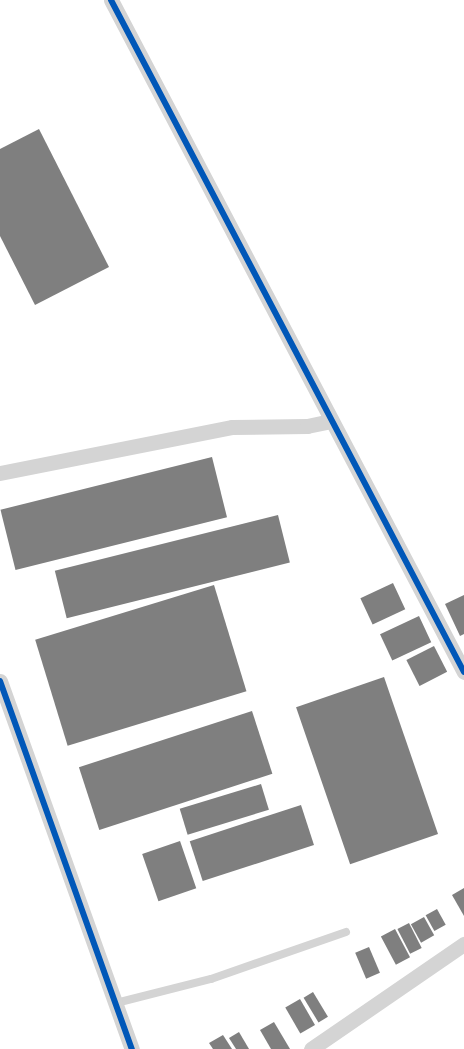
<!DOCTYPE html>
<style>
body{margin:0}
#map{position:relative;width:464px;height:1049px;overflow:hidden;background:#fff;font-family:Roboto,sans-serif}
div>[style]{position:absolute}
.building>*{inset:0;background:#7f7f7f;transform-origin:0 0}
.lane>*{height:8px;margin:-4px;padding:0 4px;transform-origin:4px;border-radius:4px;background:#d4d4d4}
.street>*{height:15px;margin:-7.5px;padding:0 7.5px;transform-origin:7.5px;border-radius:7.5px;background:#d4d4d4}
.cycleway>*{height:6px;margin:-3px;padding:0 3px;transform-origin:3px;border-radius:3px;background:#0057b8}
span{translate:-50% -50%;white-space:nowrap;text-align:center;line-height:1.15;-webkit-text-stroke:6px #fff;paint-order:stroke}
</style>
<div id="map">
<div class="building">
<i style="clip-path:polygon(39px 129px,109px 267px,35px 305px,0 236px,0 149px)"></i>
<i style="left:212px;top:457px;width:62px;height:218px;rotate:76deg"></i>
<i style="left:278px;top:515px;width:49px;height:230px;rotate:76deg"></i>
<i style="left:393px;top:583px;width:29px;height:36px;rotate:65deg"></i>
<i style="left:214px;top:585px;width:111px;height:187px;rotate:73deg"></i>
<i style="clip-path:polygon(464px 595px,464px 634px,460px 636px,445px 604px)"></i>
<i style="left:419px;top:616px;width:29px;height:43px;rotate:65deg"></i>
<i style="left:434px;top:646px;width:29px;height:31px;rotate:63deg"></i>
<i style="left:384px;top:677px;width:166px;height:93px;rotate:71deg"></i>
<i style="left:252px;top:711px;width:66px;height:182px;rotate:72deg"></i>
<i style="left:261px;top:784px;width:27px;height:85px;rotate:73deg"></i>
<i style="left:301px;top:805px;width:42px;height:117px;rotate:72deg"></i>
<i style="left:180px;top:841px;width:50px;height:40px;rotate:71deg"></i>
<i style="clip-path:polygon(464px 888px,464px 916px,452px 895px)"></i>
<i style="left:437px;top:909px;width:18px;height:13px;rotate:61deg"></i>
<i style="left:424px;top:917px;width:21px;height:15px;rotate:61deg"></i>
<i style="left:409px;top:923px;width:28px;height:13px;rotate:63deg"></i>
<i style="left:395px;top:929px;width:32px;height:16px;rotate:62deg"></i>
<i style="left:369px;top:947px;width:28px;height:15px;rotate:67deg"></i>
<i style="left:313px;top:992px;width:29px;height:11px;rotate:59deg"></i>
<i style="left:300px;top:999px;width:30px;height:17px;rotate:60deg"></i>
<i style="clip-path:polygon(274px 1022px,290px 1049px,271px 1049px,260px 1030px)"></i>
<i style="clip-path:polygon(239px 1032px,249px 1049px,236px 1049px,229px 1038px)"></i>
<i style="clip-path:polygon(223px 1035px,232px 1049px,213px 1049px,209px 1043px)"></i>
</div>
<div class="lane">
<i style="left:116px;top:1003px;width:98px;rotate:-14.2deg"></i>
<i style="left:211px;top:979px;width:143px;rotate:-19.2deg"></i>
</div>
<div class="street">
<i style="left:111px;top:0;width:759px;rotate:62.29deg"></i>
<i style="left:0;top:473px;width:237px;rotate:-11.2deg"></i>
<i style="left:232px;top:427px;width:75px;rotate:-0.8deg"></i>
<i style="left:307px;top:426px;width:25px;rotate:-12deg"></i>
<i style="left:0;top:681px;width:391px;rotate:70.3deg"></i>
<i style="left:311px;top:1049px;width:186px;rotate:-34.5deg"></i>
</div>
<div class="cycleway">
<i style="left:111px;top:0;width:759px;rotate:62.29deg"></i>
<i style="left:0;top:681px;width:391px;rotate:70.3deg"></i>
</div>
</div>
